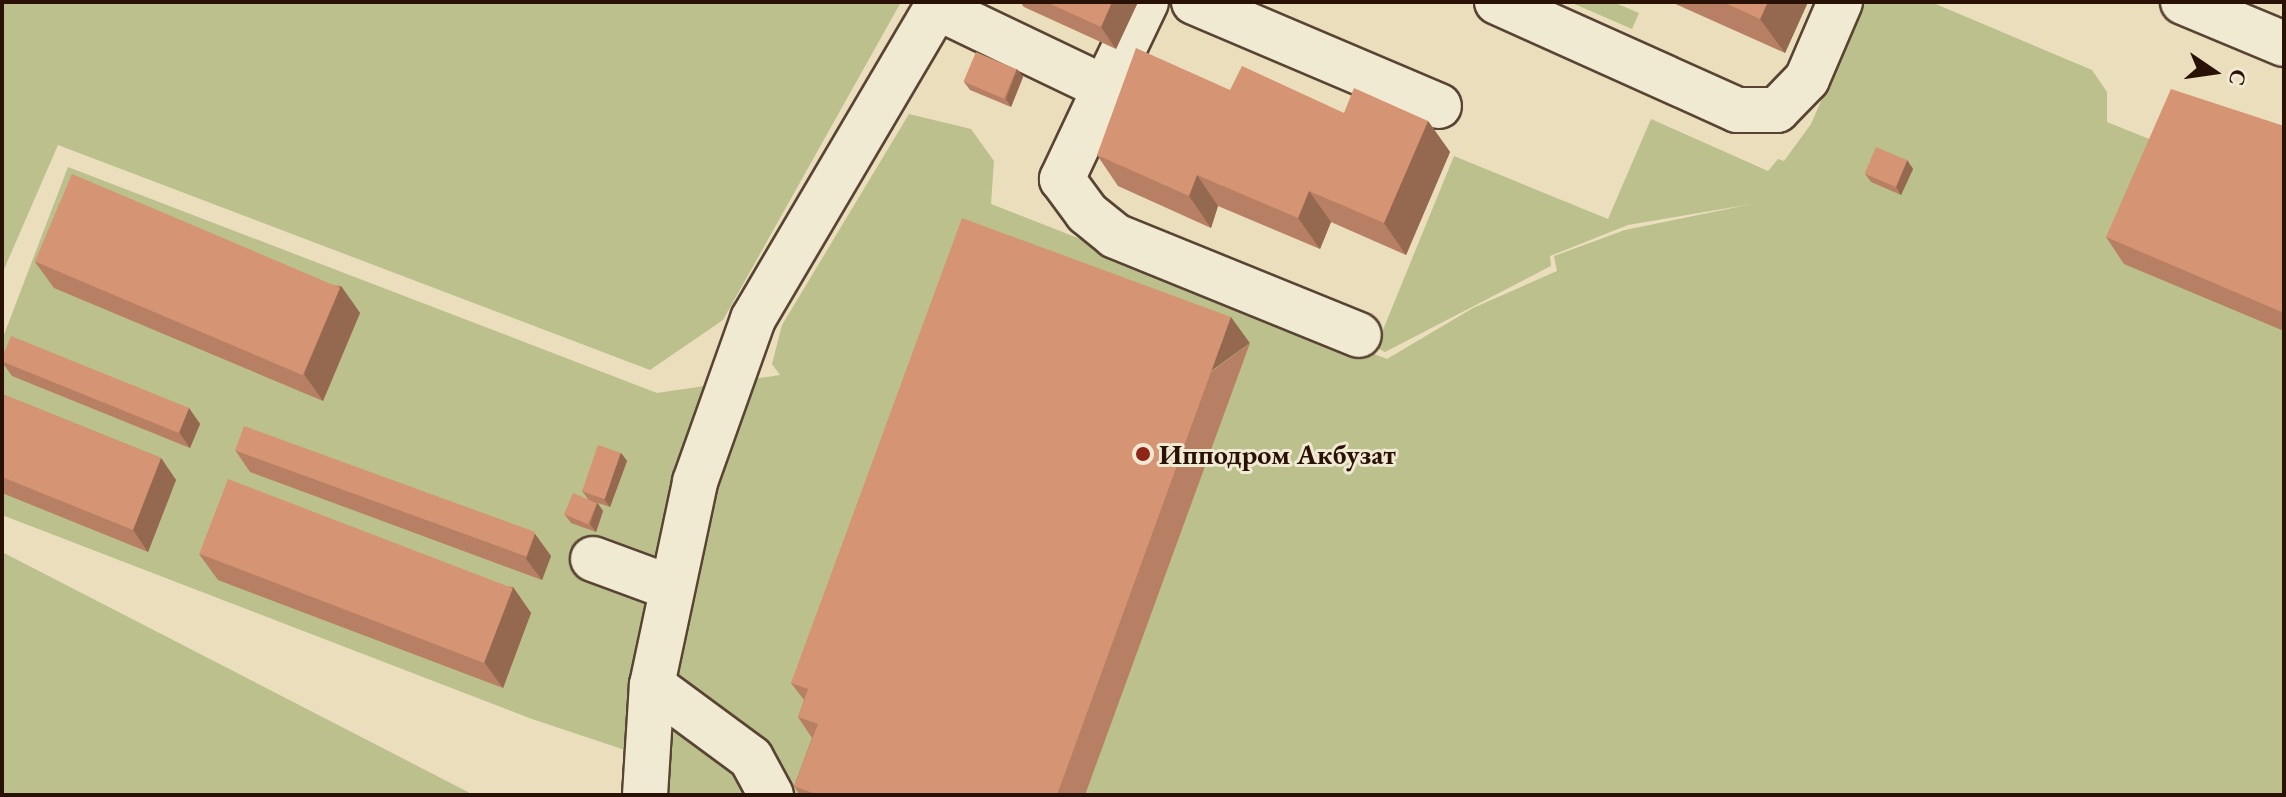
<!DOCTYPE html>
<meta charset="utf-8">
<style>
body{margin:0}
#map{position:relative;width:2286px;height:797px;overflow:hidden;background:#eadebc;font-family:"EB Garamond",serif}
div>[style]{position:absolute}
.green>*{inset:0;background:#bbc08d}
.roads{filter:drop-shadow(2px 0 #594434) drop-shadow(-2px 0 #594434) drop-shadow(0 2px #594434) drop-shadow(0 -2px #594434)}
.minor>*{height:44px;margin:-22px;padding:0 22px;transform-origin:22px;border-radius:22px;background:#f1ead3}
.wall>*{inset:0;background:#b77f63}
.shaded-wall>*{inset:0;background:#956850;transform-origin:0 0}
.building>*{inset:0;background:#d59473;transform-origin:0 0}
.dots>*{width:22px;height:22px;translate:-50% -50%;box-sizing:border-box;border:4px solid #f1ead3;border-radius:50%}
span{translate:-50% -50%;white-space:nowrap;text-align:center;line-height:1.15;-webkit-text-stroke:6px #f1ead3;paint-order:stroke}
.poi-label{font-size:28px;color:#291106;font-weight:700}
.left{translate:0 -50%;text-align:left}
.frame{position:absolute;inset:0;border:4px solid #291106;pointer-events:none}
.north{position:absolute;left:2174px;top:32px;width:80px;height:80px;-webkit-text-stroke:6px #f1ead3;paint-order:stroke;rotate:103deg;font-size:22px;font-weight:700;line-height:32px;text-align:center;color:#291106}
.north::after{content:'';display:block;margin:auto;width:28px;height:36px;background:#291106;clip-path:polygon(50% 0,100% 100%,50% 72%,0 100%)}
</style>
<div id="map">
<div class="green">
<i style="clip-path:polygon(2px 2px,901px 2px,723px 320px,650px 370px,58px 145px,2px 274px)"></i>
<i style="clip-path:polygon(1570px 2px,1613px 2px,1639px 13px,1632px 29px)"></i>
<i style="clip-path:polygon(1864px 2px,1931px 2px,2092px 70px,2107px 92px,2107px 122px,2174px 149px,2284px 146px,2284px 795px,664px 795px,654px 778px,670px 765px,532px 719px,2px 515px,2px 340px,68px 167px,657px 393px,780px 375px,772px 364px,782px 325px,909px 114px,971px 129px,994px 161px,991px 204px,1387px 359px,1473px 308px,1557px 271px,1554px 256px,1625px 230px,1752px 204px,1628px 225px,1550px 256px,1551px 266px,1385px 352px,1376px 347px,1454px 156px,1608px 219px,1651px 119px,1768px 171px,1778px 159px,1784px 161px,1811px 124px)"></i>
<i style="clip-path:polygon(2px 552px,468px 792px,471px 795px,2px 795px)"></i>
</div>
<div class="roads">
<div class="minor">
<i style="left:1194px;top:2px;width:266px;rotate:23deg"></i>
<i style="left:1497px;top:2px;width:263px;rotate:24.2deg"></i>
<i style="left:1737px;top:110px;width:40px"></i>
<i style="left:1777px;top:110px;width:43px;rotate:-45.9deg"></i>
<i style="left:1807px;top:79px;width:84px;rotate:-66.8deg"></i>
<i style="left:2183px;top:2px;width:109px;rotate:22.6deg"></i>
<i style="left:938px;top:8px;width:185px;rotate:25.6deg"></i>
<i style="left:1105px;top:88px;width:95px;rotate:-64.5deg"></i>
<i style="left:1105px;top:88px;width:101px;rotate:115.3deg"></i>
<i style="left:1062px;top:179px;width:42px;rotate:53.7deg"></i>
<i style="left:1087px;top:213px;width:36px;rotate:39deg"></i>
<i style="left:1115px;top:236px;width:263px;rotate:22.1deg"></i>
<i style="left:593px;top:559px;width:84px;rotate:20.2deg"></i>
<i style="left:652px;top:685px;width:123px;rotate:36.4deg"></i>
<i style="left:751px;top:758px;width:42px;rotate:61.6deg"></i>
<i style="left:645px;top:795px;width:110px;rotate:-86.4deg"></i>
<i style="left:652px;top:685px;width:208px;rotate:-78deg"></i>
<i style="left:695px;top:482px;width:173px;rotate:-70.4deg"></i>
<i style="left:753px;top:319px;width:368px;rotate:-59.5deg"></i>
</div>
</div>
<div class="wall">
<i style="clip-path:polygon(1020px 2px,1138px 2px,1116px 49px,1024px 7px)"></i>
<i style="clip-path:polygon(1671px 2px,1808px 2px,1785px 53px)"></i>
<i style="clip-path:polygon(1017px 69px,1023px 77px,1011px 107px,970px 90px,964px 82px)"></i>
<i style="clip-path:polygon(1230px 90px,1344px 113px,1428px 121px,1450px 152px,1406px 255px,1331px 222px,1320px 249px,1218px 206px,1211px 228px,1118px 186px,1097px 155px)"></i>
<i style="clip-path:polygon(2284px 126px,2284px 331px,2124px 264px,2106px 237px)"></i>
<i style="clip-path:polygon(1907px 160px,1913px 169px,1901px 195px,1871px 182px,1865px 174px)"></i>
<i style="clip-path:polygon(35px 262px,341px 286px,360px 313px,323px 401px,54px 288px)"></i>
<i style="clip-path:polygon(1250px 343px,1085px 795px,800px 795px,794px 786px,812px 738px,798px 717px,804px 700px,791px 683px)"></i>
<i style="clip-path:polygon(2px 358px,189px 408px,200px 424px,190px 448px,12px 376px,2px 362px)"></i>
<i style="clip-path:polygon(2px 394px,161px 458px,176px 480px,148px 552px,2px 493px)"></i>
<i style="clip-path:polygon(235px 450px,535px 534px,551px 556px,542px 580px,250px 472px)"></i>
<i style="clip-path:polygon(621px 453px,627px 461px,610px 507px,598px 503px,603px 511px,596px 532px,571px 523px,565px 515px,588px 499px,582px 491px)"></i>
<i style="clip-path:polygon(199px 554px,513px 587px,531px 613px,503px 688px,218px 580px)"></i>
</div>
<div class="shaded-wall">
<i style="clip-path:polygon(1112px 2px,1138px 2px,1116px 49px,1101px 27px)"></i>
<i style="clip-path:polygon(1768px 2px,1808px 2px,1785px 53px,1760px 19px)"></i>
<i style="clip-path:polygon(1017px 69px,1023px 77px,1011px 107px,1006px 99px)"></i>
<i style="clip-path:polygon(1428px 121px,1450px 152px,1406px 255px,1384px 223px)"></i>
<i style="clip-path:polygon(1907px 160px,1913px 169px,1901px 195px,1896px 187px)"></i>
<i style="clip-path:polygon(1197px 175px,1218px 206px,1211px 228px,1189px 196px)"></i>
<i style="clip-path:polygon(1309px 191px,1331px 222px,1320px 249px,1298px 218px)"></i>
<i style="clip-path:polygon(341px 286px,360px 313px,323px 401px,304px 374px)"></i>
<i style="left:1231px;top:317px;width:32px;height:509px;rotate:54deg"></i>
<i style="clip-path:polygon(189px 408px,200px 424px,190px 448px,179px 432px)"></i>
<i style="clip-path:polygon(621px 453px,627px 461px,610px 507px,604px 499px)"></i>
<i style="clip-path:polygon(161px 458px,176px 480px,148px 552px,133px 530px)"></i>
<i style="clip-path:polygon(597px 503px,603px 511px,596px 532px,590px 524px)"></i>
<i style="clip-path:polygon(535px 534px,551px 556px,542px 580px,526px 559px)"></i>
<i style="clip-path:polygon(513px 587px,531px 613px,503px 688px,484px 662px)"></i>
</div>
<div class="building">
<i style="clip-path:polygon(1046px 2px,1112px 2px,1101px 27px)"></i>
<i style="clip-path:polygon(1723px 2px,1768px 2px,1760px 19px)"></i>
<i style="clip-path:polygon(1136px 48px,1230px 90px,1242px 66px,1344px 113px,1354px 88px,1428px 121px,1384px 223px,1309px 191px,1298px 218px,1197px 175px,1189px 196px,1097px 155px)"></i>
<i style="left:976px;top:52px;width:44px;height:32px;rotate:23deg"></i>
<i style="clip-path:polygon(2171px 89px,2284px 126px,2284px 313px,2106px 237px)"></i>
<i style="left:1876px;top:147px;width:34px;height:29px;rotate:23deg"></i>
<i style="left:72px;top:174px;width:291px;height:95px;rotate:23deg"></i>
<i style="clip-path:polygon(962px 218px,1231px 317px,1057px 795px,818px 795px,794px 786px,818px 724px,798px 717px,808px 689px,791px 683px)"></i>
<i style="left:11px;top:336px;width:192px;height:27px;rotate:22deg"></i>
<i style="clip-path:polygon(2px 394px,161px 458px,133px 530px,2px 477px)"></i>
<i style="left:244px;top:426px;width:310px;height:26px;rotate:20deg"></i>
<i style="left:598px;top:445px;width:24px;height:49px;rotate:19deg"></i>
<i style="left:228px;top:479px;width:305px;height:80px;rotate:21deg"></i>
<i style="left:573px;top:493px;width:26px;height:23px;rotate:23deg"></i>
</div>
<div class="dots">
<i style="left:1143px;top:454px;background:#8f2418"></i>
</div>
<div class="poi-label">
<span class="left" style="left:1159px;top:454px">Ипподром Акбузат</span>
</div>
<div class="frame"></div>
<div class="north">С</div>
</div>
